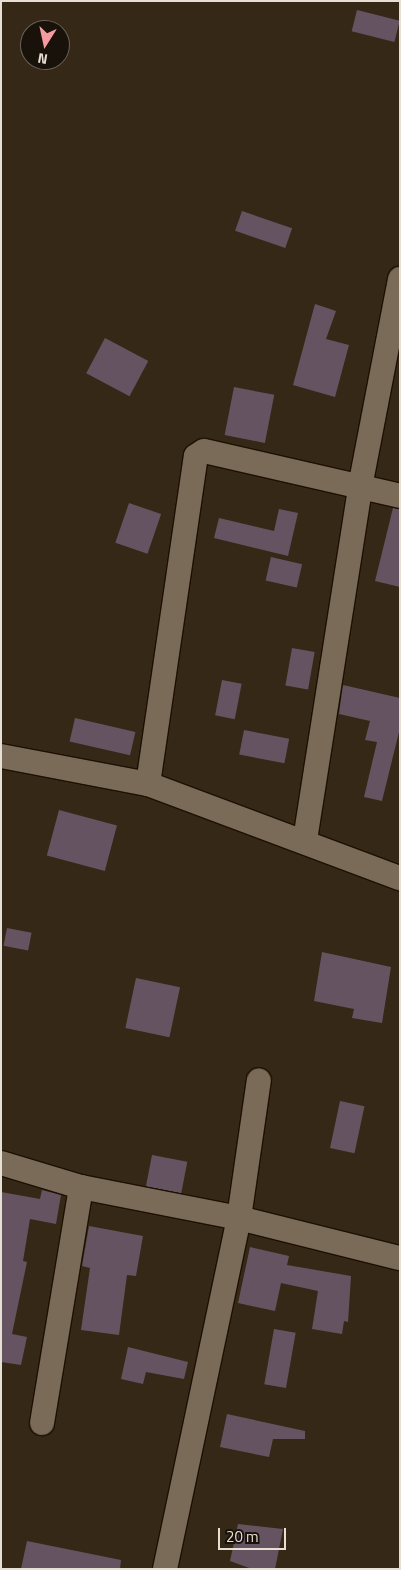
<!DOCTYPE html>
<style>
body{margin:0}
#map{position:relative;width:401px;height:1570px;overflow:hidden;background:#352817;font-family:"Titillium Web",sans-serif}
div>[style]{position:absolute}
.building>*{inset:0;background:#665362;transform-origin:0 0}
.roads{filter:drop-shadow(1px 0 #1c1002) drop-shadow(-1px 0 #1c1002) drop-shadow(0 1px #1c1002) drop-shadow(0 -1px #1c1002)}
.minor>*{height:24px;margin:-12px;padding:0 12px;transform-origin:12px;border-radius:12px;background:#7a6b58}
span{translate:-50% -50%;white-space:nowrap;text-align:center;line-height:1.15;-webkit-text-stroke:4px #18120b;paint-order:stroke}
.frame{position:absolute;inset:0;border:2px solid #e7ded4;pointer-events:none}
.north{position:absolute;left:20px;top:20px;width:50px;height:50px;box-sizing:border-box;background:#18120b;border:1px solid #6b645b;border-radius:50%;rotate:190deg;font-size:14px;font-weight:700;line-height:20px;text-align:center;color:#e7ded4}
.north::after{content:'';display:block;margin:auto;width:18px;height:22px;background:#f49b9f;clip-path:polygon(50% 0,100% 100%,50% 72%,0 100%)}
.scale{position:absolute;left:218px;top:1528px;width:68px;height:22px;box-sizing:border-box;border:2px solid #e7ded4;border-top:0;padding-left:6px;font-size:15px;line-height:18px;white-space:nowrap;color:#e7ded4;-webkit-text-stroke:4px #18120b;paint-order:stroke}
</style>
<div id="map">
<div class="building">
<i style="left:357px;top:10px;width:44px;height:22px;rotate:14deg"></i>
<i style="left:242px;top:211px;width:53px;height:21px;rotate:19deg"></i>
<i style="clip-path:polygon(315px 304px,336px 311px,326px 339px,349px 345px,335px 397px,293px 385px)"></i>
<i style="left:105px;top:338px;width:49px;height:40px;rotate:28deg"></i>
<i style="left:234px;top:387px;width:41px;height:49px;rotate:11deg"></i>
<i style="left:129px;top:503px;width:34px;height:42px;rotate:19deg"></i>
<i style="clip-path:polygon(393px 508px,400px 509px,400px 587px,375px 581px)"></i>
<i style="clip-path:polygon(279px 509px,298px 513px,288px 556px,214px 538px,219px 518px,274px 531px)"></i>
<i style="left:271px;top:557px;width:32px;height:24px;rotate:13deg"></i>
<i style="left:292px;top:648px;width:23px;height:38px;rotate:10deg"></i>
<i style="left:222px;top:680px;width:20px;height:36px;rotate:11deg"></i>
<i style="clip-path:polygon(343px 685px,400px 698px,400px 728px,382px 801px,364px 797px,377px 742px,365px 740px,370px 721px,339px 714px)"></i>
<i style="left:75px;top:718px;width:62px;height:24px;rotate:13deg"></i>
<i style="left:244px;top:730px;width:46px;height:25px;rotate:11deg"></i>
<i style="left:59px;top:810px;width:60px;height:47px;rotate:15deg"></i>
<i style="left:7px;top:928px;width:25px;height:18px;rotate:11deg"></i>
<i style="clip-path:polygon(322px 952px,391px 967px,382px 1023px,352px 1018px,354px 1009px,314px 1001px)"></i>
<i style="left:136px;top:978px;width:45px;height:51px;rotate:12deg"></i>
<i style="left:340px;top:1101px;width:25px;height:48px;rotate:12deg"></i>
<i style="left:152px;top:1155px;width:36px;height:32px;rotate:11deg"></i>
<i style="clip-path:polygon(42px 1190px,61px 1195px,56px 1224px,30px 1219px,23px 1261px,27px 1262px,12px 1334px,27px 1337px,21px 1365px,1px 1362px,1px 1192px,40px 1199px)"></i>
<i style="clip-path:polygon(89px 1226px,143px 1236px,136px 1276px,127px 1275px,119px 1335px,81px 1330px,90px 1268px,82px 1266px)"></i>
<i style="clip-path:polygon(250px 1247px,289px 1256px,287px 1265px,351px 1276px,348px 1322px,344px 1321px,342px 1334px,312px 1329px,318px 1291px,281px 1283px,275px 1311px,238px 1303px)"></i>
<i style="left:274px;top:1329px;width:22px;height:56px;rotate:10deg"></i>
<i style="clip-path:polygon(128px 1347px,188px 1362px,184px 1379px,146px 1372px,143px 1384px,121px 1379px)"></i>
<i style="clip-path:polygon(227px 1414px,305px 1431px,305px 1439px,273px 1439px,269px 1457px,220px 1447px)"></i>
<i style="clip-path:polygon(238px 1524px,283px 1529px,275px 1569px,252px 1569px,230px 1561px)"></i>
<i style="clip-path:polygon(27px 1541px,121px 1560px,120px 1569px,21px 1569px)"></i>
</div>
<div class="roads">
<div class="minor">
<i style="left:1px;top:756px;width:150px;rotate:10.8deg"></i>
<i style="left:148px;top:784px;width:269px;rotate:20.5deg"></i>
<i style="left:148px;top:784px;width:331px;rotate:-81.7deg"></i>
<i style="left:196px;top:456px;width:9px;rotate:-32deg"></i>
<i style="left:204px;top:451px;width:201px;rotate:12.9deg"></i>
<i style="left:305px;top:840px;width:357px;rotate:-81.1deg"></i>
<i style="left:360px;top:487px;width:212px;rotate:-79.1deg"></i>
<i style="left:1px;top:1163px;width:84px;rotate:16.7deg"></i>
<i style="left:81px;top:1187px;width:161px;rotate:11.1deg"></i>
<i style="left:239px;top:1218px;width:166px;rotate:14deg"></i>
<i style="left:42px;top:1423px;width:239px;rotate:-80.6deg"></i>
<i style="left:165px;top:1569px;width:359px;rotate:-78.1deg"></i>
<i style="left:239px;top:1218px;width:139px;rotate:-81.8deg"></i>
</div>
</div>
<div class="frame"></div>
<div class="north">N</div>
<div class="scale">20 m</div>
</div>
